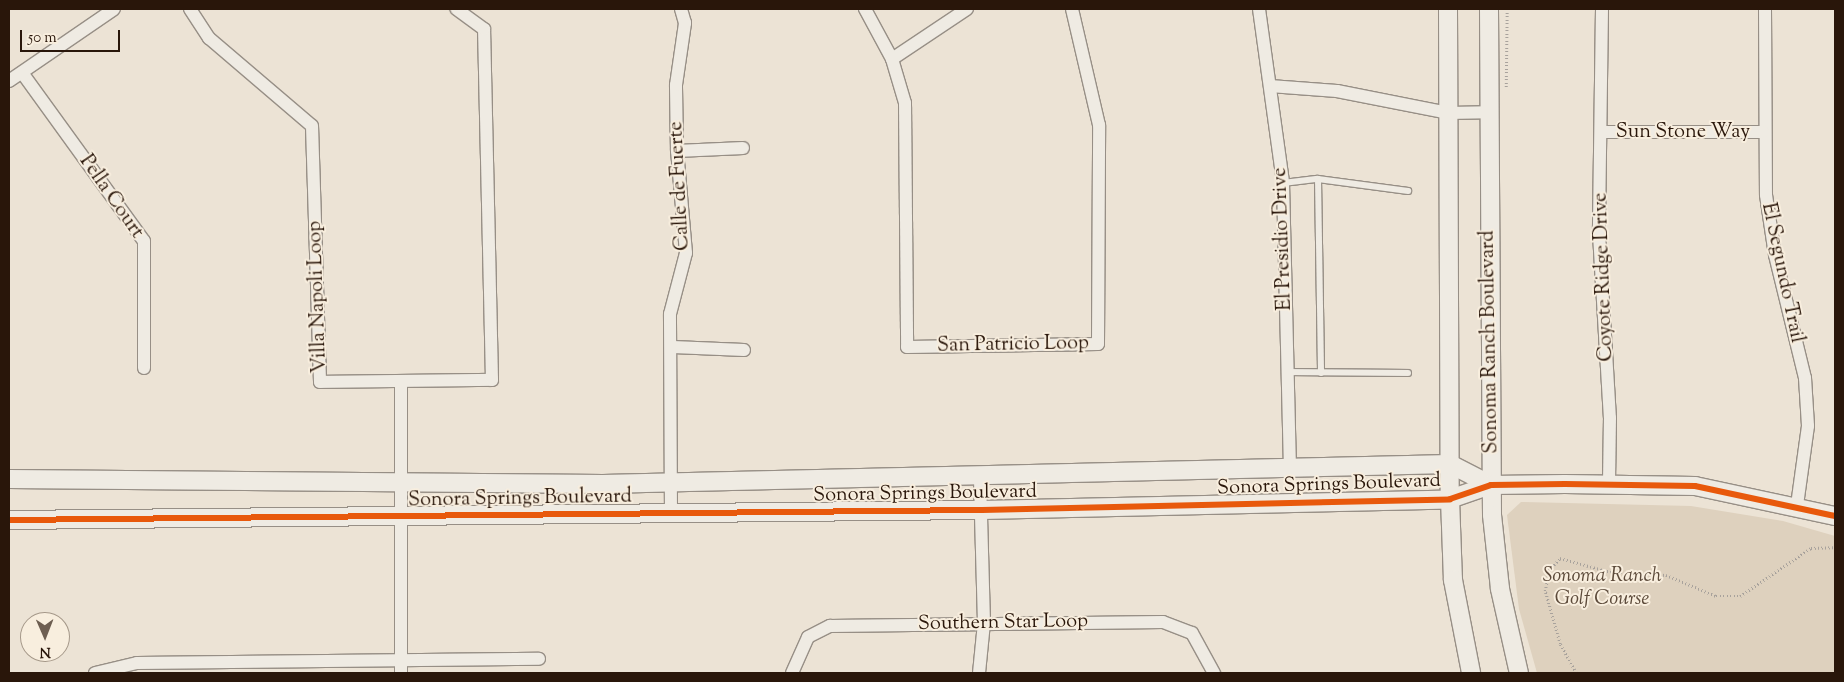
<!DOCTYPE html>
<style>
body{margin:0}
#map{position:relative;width:1844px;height:682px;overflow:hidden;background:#ece3d5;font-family:"Sorts Mill Goudy",serif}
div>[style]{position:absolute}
.green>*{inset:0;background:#ded1be}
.path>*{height:2.5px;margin-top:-1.25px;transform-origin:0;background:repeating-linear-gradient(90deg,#a8a29c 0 1px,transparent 0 3.5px)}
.roads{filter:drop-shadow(1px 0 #978f86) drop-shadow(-1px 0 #978f86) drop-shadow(0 1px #978f86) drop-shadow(0 -1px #978f86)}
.lane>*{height:6px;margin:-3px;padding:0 3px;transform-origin:3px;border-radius:3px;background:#efebe3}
.street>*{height:12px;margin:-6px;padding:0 6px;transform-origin:6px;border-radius:6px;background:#efebe3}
.secondary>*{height:18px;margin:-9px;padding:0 9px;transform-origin:9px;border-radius:9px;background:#efebe3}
.cycleway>*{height:6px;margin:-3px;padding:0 3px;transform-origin:3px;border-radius:3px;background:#e8590c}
span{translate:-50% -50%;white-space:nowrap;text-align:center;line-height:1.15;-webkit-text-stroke:4px #f8eede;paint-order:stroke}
.street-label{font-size:20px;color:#29160a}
.park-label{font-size:20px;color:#5c4a3a;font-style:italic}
.frame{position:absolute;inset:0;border:10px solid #29160a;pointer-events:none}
.north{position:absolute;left:20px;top:612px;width:50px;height:50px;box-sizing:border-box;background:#f8eede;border:1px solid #a59889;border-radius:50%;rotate:179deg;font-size:14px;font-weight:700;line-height:20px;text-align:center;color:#29160a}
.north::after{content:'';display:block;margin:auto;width:18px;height:22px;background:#6d5e51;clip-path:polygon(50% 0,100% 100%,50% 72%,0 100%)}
.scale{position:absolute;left:20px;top:30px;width:100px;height:22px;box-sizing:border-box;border:2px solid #29160a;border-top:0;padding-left:6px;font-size:15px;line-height:18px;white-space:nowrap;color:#29160a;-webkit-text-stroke:4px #f8eede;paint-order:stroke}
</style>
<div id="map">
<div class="green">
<i style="clip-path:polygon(1521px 502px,1691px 506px,1783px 521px,1835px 536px,1835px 673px,1537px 673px,1519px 609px,1507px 515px)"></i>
</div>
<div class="path">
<i style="left:1506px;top:87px;width:78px;rotate:-89.3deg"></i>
<i style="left:1576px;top:673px;width:33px;rotate:-119deg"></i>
<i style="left:1560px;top:644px;width:55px;rotate:-105.8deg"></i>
<i style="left:1545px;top:591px;width:21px;rotate:-79deg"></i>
<i style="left:1549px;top:570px;width:16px;rotate:-47deg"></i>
<i style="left:1560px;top:558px;width:49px;rotate:15.5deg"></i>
<i style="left:1607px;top:571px;width:59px;rotate:3.9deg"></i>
<i style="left:1666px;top:575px;width:54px;rotate:22.8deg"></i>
<i style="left:1716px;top:596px;width:24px"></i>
<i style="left:1740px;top:596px;width:86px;rotate:-34.1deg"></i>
<i style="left:1811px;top:548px;width:24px;rotate:-2deg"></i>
</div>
<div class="roads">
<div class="lane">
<i style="left:1318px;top:179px;width:91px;rotate:7.6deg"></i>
<i style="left:1283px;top:183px;width:35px;rotate:-7deg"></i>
<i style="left:1318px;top:179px;width:194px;rotate:89.1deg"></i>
<i style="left:1287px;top:372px;width:121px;rotate:0.5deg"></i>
</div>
<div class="street">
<i style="left:190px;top:9px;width:35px;rotate:57deg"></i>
<i style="left:209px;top:38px;width:135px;rotate:40.5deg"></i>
<i style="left:312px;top:126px;width:256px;rotate:88.2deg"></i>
<i style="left:320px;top:382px;width:172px;rotate:-0.7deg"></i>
<i style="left:492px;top:380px;width:351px;rotate:-91.3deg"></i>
<i style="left:484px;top:29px;width:34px;rotate:-144deg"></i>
<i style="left:865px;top:9px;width:57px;rotate:61.6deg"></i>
<i style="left:892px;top:59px;width:46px;rotate:73.5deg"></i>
<i style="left:905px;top:103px;width:244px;rotate:89.5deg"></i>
<i style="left:907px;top:347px;width:191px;rotate:-0.9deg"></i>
<i style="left:1098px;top:344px;width:219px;rotate:-89.7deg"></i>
<i style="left:1099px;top:125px;width:119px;rotate:-103.1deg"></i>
<i style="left:1259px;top:9px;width:176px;rotate:82.1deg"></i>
<i style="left:1283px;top:183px;width:288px;rotate:88.6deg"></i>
<i style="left:1602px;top:9px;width:225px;rotate:90.8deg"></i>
<i style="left:1599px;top:234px;width:184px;rotate:86.6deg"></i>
<i style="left:1610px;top:418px;width:67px;rotate:90.9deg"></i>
<i style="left:1765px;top:9px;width:186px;rotate:89.7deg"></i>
<i style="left:1766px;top:195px;width:61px;rotate:81.5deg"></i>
<i style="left:1775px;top:255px;width:127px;rotate:76.3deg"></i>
<i style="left:1805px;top:378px;width:48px;rotate:86.4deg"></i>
<i style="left:1808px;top:426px;width:80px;rotate:97.9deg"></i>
<i style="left:892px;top:59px;width:90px;rotate:-33.7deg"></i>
<i style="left:23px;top:74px;width:206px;rotate:54.1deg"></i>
<i style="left:144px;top:241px;width:127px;rotate:90deg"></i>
<i style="left:9px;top:81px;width:127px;rotate:-34.4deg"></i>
<i style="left:1270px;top:86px;width:67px;rotate:4.3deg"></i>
<i style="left:1337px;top:91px;width:113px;rotate:11.2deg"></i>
<i style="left:1448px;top:113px;width:39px;rotate:-1deg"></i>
<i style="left:1603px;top:132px;width:160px"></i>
<i style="left:677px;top:151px;width:66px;rotate:-2.6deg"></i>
<i style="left:673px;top:347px;width:71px;rotate:2.4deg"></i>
<i style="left:671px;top:513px;width:199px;rotate:-90.3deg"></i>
<i style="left:670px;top:314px;width:63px;rotate:-75.3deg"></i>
<i style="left:686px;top:253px;width:102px;rotate:-95deg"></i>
<i style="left:677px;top:151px;width:66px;rotate:-90.9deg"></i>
<i style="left:676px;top:85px;width:63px;rotate:-81.7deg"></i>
<i style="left:685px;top:23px;width:15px;rotate:-106deg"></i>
<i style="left:95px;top:673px;width:43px;rotate:-13.4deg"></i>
<i style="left:137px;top:663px;width:402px;rotate:-0.6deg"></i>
<i style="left:401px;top:673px;width:292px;rotate:-90deg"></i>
<i style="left:792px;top:673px;width:39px;rotate:-66deg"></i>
<i style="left:808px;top:637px;width:25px;rotate:-27deg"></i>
<i style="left:830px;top:626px;width:333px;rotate:-0.7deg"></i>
<i style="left:1163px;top:622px;width:31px;rotate:21deg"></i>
<i style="left:1192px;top:633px;width:46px;rotate:61.2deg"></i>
<i style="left:979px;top:673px;width:50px;rotate:-84.3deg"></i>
<i style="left:984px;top:623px;width:146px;rotate:-91.6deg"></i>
</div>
<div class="secondary">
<i style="left:1448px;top:9px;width:490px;rotate:89.8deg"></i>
<i style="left:1450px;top:499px;width:81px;rotate:87.9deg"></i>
<i style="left:1453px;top:580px;width:95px;rotate:79deg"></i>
<i style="left:1489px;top:9px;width:506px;rotate:89.66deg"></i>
<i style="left:1492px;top:515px;width:74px;rotate:83.8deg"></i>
<i style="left:1500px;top:589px;width:86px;rotate:77.3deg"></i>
<i style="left:9px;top:479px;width:594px;rotate:0.48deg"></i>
<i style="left:603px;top:484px;width:847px;rotate:-1.35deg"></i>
<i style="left:1450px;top:464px;width:46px;rotate:27.1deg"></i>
<i style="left:9px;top:520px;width:973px;rotate:-0.59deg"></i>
<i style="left:982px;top:510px;width:468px;rotate:-1.3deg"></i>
<i style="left:1450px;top:499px;width:43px;rotate:-18.9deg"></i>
<i style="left:1491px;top:485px;width:74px;rotate:-0.8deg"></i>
<i style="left:1565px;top:484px;width:130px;rotate:0.9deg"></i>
<i style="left:1695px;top:486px;width:143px;rotate:12.1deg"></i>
</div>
</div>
<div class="cycleway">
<i style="left:9px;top:520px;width:973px;rotate:-0.59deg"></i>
<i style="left:982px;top:510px;width:468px;rotate:-1.3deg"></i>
<i style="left:1450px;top:499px;width:43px;rotate:-18.9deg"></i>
<i style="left:1491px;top:485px;width:74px;rotate:-0.8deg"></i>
<i style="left:1565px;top:484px;width:130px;rotate:0.9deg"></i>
<i style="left:1695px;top:486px;width:143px;rotate:12.1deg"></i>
</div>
<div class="street-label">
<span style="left:1683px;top:132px">Sun Stone Way</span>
<span style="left:680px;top:186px;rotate:-93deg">Calle de Fuerte</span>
<span style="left:111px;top:197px;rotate:55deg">Pella Court</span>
<span style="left:1283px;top:239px;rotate:-92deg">El Presidio Drive</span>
<span style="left:1782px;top:273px;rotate:78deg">El Segundo Trail</span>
<span style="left:1604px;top:277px;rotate:-92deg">Coyote Ridge Drive</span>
<span style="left:318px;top:297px;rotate:-92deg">Villa Napoli Loop</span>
<span style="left:1490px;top:342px;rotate:-91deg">Sonoma Ranch Boulevard</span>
<span style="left:1013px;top:345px;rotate:-1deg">San Patricio Loop</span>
<span style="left:1329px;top:485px;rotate:-2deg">Sonora Springs Boulevard</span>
<span style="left:925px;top:494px;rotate:-1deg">Sonora Springs Boulevard</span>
<span style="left:520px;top:499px;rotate:-1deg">Sonora Springs Boulevard</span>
<span style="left:1003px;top:623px;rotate:-1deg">Southern Star Loop</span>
</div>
<div class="park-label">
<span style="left:1602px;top:588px">Sonoma Ranch<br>Golf Course</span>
</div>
<div class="frame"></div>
<div class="north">N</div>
<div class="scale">50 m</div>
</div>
